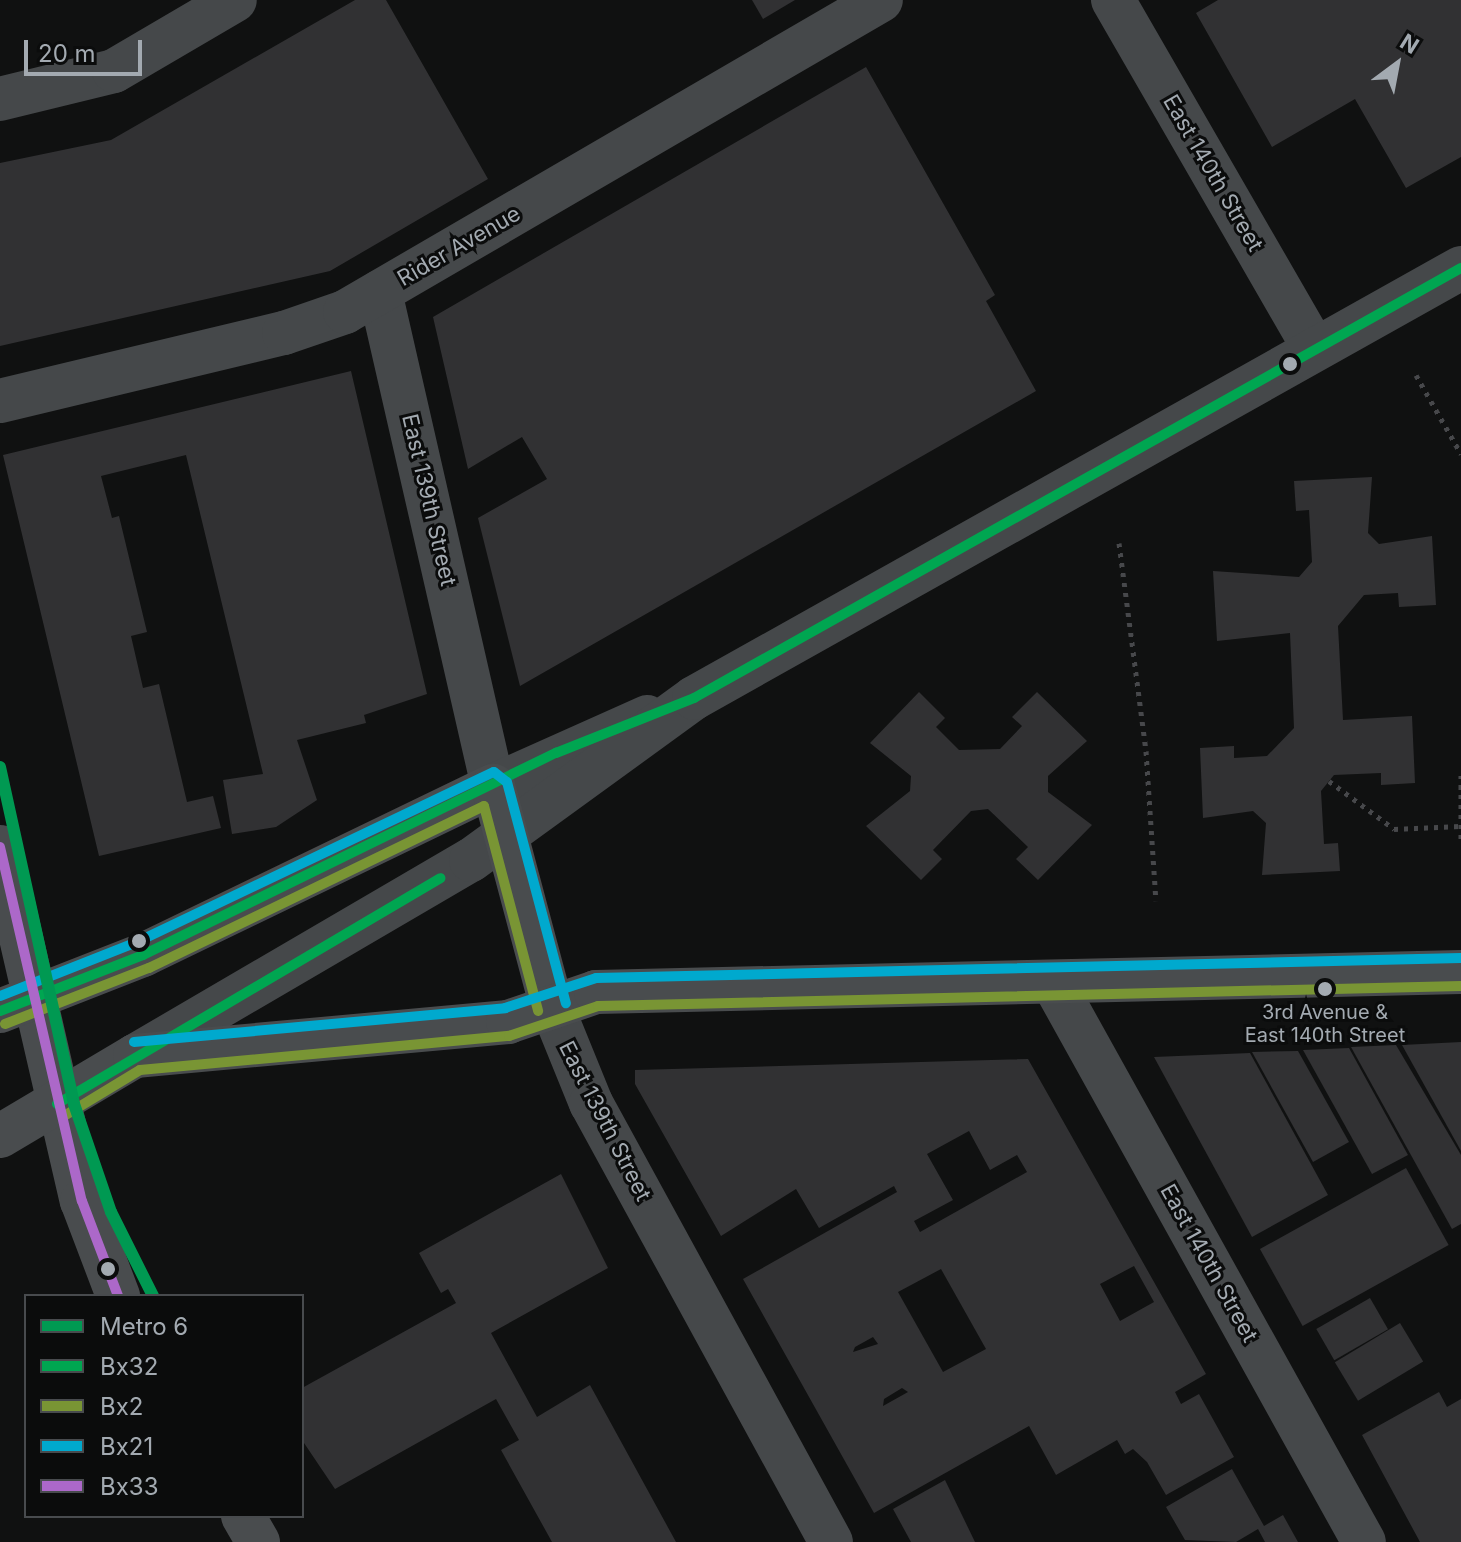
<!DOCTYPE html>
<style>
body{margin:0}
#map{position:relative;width:1461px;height:1542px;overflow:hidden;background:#101111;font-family:Inter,sans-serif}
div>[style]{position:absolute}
.building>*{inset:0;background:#313133;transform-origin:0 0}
.path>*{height:5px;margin-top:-2.5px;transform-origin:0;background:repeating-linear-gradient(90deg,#47484b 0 4px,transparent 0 10px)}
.street>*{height:44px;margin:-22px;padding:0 22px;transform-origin:22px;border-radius:22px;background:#45484a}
.secondary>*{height:44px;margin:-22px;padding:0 22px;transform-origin:22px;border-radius:22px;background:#494c4e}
.bus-1>*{height:10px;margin:-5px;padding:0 5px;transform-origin:5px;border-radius:5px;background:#00a651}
.bus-2>*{height:10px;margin:-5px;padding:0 5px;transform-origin:5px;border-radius:5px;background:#799534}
.bus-3>*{height:10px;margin:-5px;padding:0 5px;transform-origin:5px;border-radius:5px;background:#00a9ce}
.bus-4>*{height:10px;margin:-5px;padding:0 5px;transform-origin:5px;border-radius:5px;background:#ac68c9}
.metro-1>*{height:12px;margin:-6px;padding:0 6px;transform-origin:6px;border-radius:6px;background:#009952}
.dots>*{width:22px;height:22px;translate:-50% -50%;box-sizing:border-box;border:4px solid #0b0c0c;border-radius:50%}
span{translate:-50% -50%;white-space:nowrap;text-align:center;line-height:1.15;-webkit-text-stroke:6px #0b0c0c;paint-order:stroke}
.bus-label{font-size:20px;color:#a3aab1}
.street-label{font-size:22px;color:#a3aab1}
.legend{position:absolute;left:24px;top:1294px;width:280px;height:224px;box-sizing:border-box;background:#0b0c0c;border:2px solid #484b4e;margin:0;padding:10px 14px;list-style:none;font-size:24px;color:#a3aab1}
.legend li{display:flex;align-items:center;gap:16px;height:40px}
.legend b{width:40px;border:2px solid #484b4e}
.north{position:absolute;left:1357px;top:24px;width:80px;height:80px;-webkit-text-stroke:6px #0b0c0c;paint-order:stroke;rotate:32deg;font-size:22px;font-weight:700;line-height:32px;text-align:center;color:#a3aab1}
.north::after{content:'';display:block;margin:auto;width:28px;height:36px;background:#a3aab1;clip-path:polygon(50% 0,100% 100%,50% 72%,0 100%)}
.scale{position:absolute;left:24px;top:40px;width:118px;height:36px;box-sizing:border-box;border:4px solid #a3aab1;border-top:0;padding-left:10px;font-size:24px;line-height:28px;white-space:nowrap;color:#a3aab1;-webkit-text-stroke:6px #0b0c0c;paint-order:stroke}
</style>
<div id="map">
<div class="building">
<i style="clip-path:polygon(355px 0,386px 0,488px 179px,330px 271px,0 346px,0 163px,111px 140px)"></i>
<i style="clip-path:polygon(752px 0,795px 0,763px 19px)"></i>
<i style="clip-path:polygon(1218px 0,1461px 0,1461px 157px,1406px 188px,1355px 99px,1272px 147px,1196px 13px)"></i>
<i style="clip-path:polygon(866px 67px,995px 295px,986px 301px,1036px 391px,520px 686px,478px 518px,547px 479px,522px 437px,468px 469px,433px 317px)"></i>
<i style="clip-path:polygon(351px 371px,427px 694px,364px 715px,366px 723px,297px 740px,317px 800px,276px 827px,232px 834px,223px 780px,263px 774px,186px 455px,101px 476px,112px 518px,119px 516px,147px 632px,131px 636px,143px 688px,159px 684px,187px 802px,213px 796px,221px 828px,99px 856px,3px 455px)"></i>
<i style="clip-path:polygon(1372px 477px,1368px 533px,1379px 544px,1432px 536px,1436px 605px,1399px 607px,1398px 593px,1364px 595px,1338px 626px,1343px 720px,1412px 716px,1415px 783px,1381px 785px,1381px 773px,1334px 775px,1321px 791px,1324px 844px,1338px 843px,1340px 871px,1262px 875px,1266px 823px,1253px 811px,1203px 818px,1200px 748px,1234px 746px,1234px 758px,1267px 756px,1294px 728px,1290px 633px,1217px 641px,1213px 571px,1299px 577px,1312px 562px,1309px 510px,1296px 511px,1294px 481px)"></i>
<i style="clip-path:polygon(919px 692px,945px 718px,936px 727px,959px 750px,1000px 749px,1022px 726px,1012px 717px,1037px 692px,1087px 741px,1048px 776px,1048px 792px,1092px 825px,1038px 880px,1016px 859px,1028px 847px,988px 809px,971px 811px,933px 850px,942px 859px,921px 880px,866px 826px,910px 791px,911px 776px,870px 743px)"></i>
<i style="clip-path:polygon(1461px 1042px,1461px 1151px,1402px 1045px)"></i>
<i style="clip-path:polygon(1396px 1045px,1461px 1155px,1461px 1224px,1452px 1229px,1351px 1047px)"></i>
<i style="clip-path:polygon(1349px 1048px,1408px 1155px,1372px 1174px,1303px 1050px)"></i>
<i style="clip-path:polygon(1298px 1051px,1349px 1142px,1313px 1162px,1252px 1052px)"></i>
<i style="clip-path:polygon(1250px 1053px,1328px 1195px,1252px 1237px,1154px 1057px)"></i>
<i style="clip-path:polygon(evenodd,1028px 1059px,1206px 1374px,1175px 1392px,1181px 1404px,1199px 1394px,1234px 1457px,1166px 1495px,1147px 1462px,1133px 1449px,1125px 1454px,1117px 1440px,1056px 1475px,1029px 1426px,874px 1513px,743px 1279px,897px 1192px,894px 1186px,819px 1228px,796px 1189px,721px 1236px,635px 1084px,635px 1070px,1028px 1059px,969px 1131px,990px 1170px,1017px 1155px,1027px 1172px,920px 1232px,914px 1221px,953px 1200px,927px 1154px,969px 1131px,1028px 1059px,1134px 1266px,1154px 1302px,1120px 1321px,1100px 1284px,1134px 1266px,1028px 1059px,941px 1269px,986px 1349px,943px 1372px,898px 1292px,941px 1269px,1028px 1059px,873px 1337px,878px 1344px,853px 1352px,855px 1347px,873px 1337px,1028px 1059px,902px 1388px,908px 1392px,883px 1406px,884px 1399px,902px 1388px)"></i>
<i style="left:1406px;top:1168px;width:88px;height:167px;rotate:61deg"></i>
<i style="clip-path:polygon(561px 1174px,608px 1268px,491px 1333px,537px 1417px,590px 1385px,676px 1542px,552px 1542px,501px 1450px,519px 1440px,496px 1399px,335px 1489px,302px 1440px,302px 1388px,456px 1303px,448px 1289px,441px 1293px,419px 1253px)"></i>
<i style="left:1370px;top:1298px;width:36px;height:62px;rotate:60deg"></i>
<i style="left:1400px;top:1323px;width:45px;height:76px;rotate:59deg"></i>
<i style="clip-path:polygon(1439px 1392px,1447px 1407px,1461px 1399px,1461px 1542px,1420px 1542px,1362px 1435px)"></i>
<i style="clip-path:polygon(1232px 1469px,1264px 1526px,1283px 1515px,1298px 1542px,1265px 1542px,1258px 1529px,1236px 1542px,1185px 1540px,1166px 1507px)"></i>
<i style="clip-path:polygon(945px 1480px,975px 1542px,911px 1542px,893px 1509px)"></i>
</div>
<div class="path">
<i style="left:1416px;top:375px;width:91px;rotate:60.3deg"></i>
<i style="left:1119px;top:543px;width:210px;rotate:82.6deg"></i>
<i style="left:1146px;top:751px;width:150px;rotate:86.2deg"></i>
<i style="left:1461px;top:775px;width:64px;rotate:90deg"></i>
<i style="left:1329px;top:781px;width:81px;rotate:36.4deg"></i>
<i style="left:1394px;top:829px;width:66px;rotate:-2.6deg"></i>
</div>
<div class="street">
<i style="left:1113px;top:0;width:400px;rotate:60deg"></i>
<i style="left:0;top:99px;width:117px;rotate:-13.8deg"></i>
<i style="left:114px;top:71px;width:140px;rotate:-30.4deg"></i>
<i style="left:380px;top:292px;width:507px;rotate:77.12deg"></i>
<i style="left:493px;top:786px;width:169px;rotate:-24.1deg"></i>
<i style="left:0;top:401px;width:292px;rotate:-13.5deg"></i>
<i style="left:284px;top:333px;width:65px;rotate:-19deg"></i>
<i style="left:345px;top:312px;width:620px;rotate:-30.2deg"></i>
<i style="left:1054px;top:984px;width:638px;rotate:60.95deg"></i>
<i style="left:552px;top:1007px;width:104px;rotate:67.9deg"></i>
<i style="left:591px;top:1103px;width:500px;rotate:61.33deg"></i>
<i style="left:135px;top:1056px;width:389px;rotate:-30.3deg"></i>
<i style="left:471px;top:860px;width:276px;rotate:-36deg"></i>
<i style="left:694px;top:698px;width:879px;rotate:-29.28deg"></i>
</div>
<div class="secondary">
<i style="left:0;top:847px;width:363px;rotate:77deg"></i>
<i style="left:82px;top:1201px;width:102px;rotate:69.2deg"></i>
<i style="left:0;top:1011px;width:154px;rotate:-21.4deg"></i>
<i style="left:143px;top:955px;width:389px;rotate:-25.8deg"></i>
<i style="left:493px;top:786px;width:229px;rotate:75.1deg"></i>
<i style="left:0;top:1136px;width:157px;rotate:-30.7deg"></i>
<i style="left:135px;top:1056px;width:375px;rotate:-5.2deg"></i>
<i style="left:508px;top:1022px;width:93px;rotate:-18.8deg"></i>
<i style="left:596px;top:992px;width:865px;rotate:-1.32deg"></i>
<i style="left:243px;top:1516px;width:30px;rotate:60deg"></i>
</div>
<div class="bus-1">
<i style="left:0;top:1011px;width:154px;rotate:-21.4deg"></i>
<i style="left:143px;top:955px;width:460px;rotate:-26.1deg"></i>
<i style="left:556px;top:753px;width:149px;rotate:-21.7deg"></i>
<i style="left:694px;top:698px;width:879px;rotate:-29.28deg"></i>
<i style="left:57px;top:1104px;width:445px;rotate:-30.5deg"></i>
</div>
<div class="bus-2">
<i style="left:5px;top:1024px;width:155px;rotate:-21.3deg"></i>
<i style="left:149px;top:968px;width:372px;rotate:-25.8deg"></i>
<i style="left:484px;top:806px;width:212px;rotate:75.2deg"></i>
<i style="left:64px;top:1116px;width:89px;rotate:-31.2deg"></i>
<i style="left:140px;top:1070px;width:371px;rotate:-5.3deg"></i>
<i style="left:509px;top:1036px;width:94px;rotate:-18.6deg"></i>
<i style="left:598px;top:1006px;width:863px;rotate:-1.33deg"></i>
</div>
<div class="bus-3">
<i style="left:0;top:996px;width:147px;rotate:-21.5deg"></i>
<i style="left:137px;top:942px;width:395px;rotate:-25.5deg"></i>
<i style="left:494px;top:772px;width:16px;rotate:38deg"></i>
<i style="left:507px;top:782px;width:229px;rotate:75.1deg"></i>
<i style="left:134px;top:1042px;width:373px;rotate:-5.2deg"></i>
<i style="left:505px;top:1008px;width:96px;rotate:-18.2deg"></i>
<i style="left:596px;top:978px;width:865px;rotate:-1.32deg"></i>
</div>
<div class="bus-4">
<i style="left:0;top:847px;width:363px;rotate:77deg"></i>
<i style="left:82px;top:1201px;width:102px;rotate:69.2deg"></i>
</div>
<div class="metro-1">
<i style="left:0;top:767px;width:345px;rotate:77.6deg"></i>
<i style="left:74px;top:1104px;width:114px;rotate:71.1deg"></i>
<i style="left:111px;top:1212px;width:94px;rotate:63.4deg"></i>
</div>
<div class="dots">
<i style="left:1290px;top:364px;background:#a3aab1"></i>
<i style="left:139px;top:941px;background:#a3aab1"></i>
<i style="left:1325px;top:989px;background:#a3aab1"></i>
<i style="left:108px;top:1269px;background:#a3aab1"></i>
</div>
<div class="bus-label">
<span style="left:1325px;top:1024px">3rd Avenue &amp;<br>East 140th Street</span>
</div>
<div class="street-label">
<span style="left:1213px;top:173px;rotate:60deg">East 140th Street</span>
<span style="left:459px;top:246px;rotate:-30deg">Rider Avenue</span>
<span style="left:429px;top:500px;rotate:77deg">East 139th Street</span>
<span style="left:605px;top:1121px;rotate:63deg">East 139th Street</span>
<span style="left:1209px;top:1263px;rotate:61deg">East 140th Street</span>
</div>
<ul class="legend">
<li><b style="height:10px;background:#009952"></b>Metro 6</li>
<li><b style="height:10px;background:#00a651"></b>Bx32</li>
<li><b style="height:10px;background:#799534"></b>Bx2</li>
<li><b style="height:10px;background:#00a9ce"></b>Bx21</li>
<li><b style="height:10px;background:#ac68c9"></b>Bx33</li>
</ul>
<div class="north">N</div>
<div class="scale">20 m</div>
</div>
